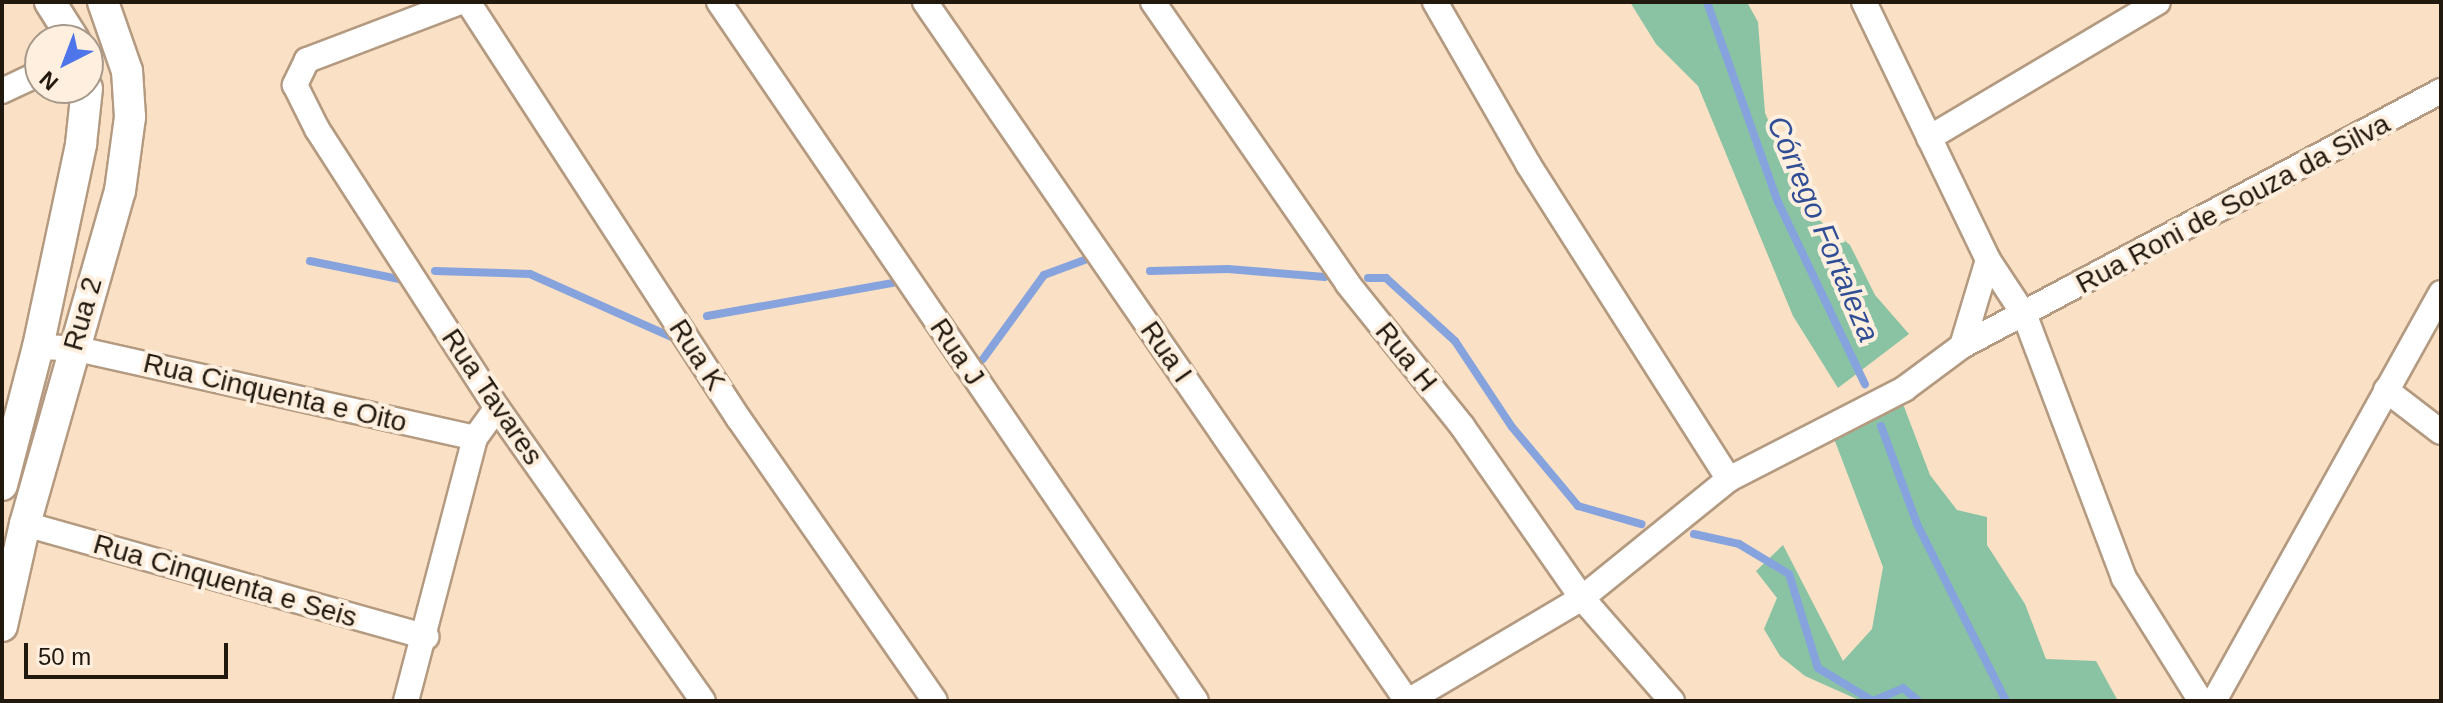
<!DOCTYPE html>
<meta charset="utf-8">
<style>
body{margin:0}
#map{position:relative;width:2443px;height:703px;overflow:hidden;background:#fae0c4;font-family:Arial,sans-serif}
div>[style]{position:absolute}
.green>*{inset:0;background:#8ac3a3}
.stream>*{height:8px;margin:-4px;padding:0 4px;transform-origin:4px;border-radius:4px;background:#86a3de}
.roads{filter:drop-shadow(2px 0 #b39a80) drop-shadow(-2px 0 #b39a80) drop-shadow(0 2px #b39a80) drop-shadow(0 -2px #b39a80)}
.minor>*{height:24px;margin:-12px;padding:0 12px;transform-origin:12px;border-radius:12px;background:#fff}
.tertiary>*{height:30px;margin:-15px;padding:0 15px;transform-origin:15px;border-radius:15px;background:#fff}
span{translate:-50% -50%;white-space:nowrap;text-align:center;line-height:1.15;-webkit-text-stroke:8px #ffefde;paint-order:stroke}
.street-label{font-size:28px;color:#21180e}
.water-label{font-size:30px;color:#2f4e95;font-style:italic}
.frame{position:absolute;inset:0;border:4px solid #21180e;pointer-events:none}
.north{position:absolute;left:24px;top:24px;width:80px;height:80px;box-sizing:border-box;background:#ffefde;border:2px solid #a6998b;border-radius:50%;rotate:222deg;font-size:22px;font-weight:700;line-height:32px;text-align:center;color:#21180e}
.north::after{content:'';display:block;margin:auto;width:28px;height:36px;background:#4e75e9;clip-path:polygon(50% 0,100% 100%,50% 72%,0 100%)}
.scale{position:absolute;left:24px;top:643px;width:204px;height:36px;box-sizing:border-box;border:4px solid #21180e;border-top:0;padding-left:10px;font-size:24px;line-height:28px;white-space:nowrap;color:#21180e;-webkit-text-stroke:6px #ffefde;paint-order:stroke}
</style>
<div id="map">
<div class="green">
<i style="clip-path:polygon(1630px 2px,1747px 2px,1758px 22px,1765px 113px,1808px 211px,1850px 245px,1875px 295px,1909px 334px,1838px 388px,1793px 316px,1698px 86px,1656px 44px)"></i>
<i style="clip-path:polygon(1903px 404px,1930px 475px,1957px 510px,1987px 517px,1987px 545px,2025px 604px,2046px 659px,2096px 661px,2118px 701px,1861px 701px,1805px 676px,1780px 656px,1764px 629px,1777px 598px,1756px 571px,1783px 545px,1843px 661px,1872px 629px,1883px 567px,1833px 436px)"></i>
</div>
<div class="stream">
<i style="left:1707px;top:2px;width:212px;rotate:70.5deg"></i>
<i style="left:1778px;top:202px;width:202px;rotate:64.5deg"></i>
<i style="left:310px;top:261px;width:100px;rotate:11.5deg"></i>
<i style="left:435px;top:271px;width:95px;rotate:1.8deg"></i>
<i style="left:530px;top:274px;width:162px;rotate:24deg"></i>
<i style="left:1150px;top:271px;width:78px;rotate:-1.5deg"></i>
<i style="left:1228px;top:269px;width:97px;rotate:4.7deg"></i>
<i style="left:1368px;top:278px;width:18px"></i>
<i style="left:1386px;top:278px;width:93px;rotate:42.4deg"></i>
<i style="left:1455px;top:341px;width:103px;rotate:56.5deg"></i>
<i style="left:1512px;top:427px;width:103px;rotate:50.1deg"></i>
<i style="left:1578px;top:506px;width:66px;rotate:15.9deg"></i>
<i style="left:707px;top:316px;width:189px;rotate:-10.1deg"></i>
<i style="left:983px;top:359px;width:104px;rotate:-54deg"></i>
<i style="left:1044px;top:275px;width:49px;rotate:-20.3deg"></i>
<i style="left:1881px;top:426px;width:104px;rotate:69.8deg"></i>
<i style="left:1917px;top:524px;width:198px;rotate:63.3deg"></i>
<i style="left:1694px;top:534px;width:46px;rotate:12.5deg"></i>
<i style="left:1739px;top:544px;width:58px;rotate:31deg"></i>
<i style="left:1789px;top:574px;width:98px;rotate:72.9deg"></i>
<i style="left:1818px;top:668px;width:64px;rotate:31deg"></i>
<i style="left:1873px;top:701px;width:33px;rotate:-23deg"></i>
<i style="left:1903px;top:688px;width:20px;rotate:41deg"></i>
</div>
<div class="roads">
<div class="minor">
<i style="left:460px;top:2px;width:164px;rotate:159.2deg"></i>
<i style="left:307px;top:60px;width:28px;rotate:116deg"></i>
<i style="left:295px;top:85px;width:49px;rotate:63.4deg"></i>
<i style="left:317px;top:129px;width:332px;rotate:57.2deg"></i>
<i style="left:497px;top:408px;width:358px;rotate:54.9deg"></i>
<i style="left:468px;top:2px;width:497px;rotate:57deg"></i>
<i style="left:739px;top:419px;width:343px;rotate:55.2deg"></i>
<i style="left:719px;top:2px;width:846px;rotate:55.69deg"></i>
<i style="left:925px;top:2px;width:849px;rotate:55.41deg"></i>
<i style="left:1153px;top:2px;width:343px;rotate:55.3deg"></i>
<i style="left:1348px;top:284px;width:182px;rotate:51.2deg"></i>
<i style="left:1462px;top:426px;width:210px;rotate:55.1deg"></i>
<i style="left:1582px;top:598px;width:137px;rotate:48.9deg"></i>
<i style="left:1435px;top:2px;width:187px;rotate:60.1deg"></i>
<i style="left:1528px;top:164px;width:374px;rotate:57.5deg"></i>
<i style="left:1864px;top:2px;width:286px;rotate:64.3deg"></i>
<i style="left:1988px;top:260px;width:67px;rotate:56.5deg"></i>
<i style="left:2025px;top:316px;width:280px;rotate:69.3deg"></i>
<i style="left:2124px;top:578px;width:145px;rotate:58deg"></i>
<i style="left:2px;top:91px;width:42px;rotate:-25.3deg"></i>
<i style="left:1929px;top:138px;width:266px;rotate:-30.7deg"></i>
<i style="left:1962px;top:346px;width:543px;rotate:-28.03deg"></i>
<i style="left:38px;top:347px;width:35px;rotate:2deg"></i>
<i style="left:73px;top:348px;width:412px;rotate:12.6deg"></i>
<i style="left:475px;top:438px;width:37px;rotate:-54deg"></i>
<i style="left:2386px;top:390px;width:69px;rotate:37.4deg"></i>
<i style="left:25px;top:524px;width:417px;rotate:15.7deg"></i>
<i style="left:406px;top:701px;width:272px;rotate:-75.3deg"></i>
<i style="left:1408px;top:701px;width:202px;rotate:-30.6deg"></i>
<i style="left:1582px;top:598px;width:189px;rotate:-39deg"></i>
<i style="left:1729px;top:479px;width:197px;rotate:-27.2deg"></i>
<i style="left:1904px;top:389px;width:72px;rotate:-36.6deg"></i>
<i style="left:1962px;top:346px;width:90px;rotate:-73.2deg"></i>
<i style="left:2214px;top:701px;width:467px;rotate:-60.9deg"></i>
</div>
<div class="tertiary">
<i style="left:50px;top:2px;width:45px;rotate:57.7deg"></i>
<i style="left:2px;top:485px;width:143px;rotate:-75.4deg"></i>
<i style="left:38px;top:347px;width:208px;rotate:-78deg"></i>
<i style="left:81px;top:144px;width:56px;rotate:-83.9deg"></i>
<i style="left:2px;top:626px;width:105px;rotate:-77.3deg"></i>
<i style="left:25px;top:524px;width:346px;rotate:-74.1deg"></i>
<i style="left:120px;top:191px;width:75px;rotate:-82.3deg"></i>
<i style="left:130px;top:117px;width:46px;rotate:-93.7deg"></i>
<i style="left:127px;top:71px;width:73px;rotate:-109.2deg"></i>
</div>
</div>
<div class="street-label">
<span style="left:2233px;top:204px;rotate:-28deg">Rua Roni de Souza da Silva</span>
<span style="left:83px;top:314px;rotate:-74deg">Rua 2</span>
<span style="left:957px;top:352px;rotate:56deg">Rua J</span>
<span style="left:1166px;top:352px;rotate:55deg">Rua I</span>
<span style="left:697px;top:355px;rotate:57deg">Rua K</span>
<span style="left:1406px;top:357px;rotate:51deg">Rua H</span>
<span style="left:275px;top:393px;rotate:13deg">Rua Cinquenta e Oito</span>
<span style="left:492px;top:397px;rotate:56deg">Rua Tavares</span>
<span style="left:225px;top:581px;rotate:16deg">Rua Cinquenta e Seis</span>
</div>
<div class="water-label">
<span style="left:1823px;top:229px;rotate:67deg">Córrego Fortaleza</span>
</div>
<div class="frame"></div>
<div class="north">N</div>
<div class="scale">50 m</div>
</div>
